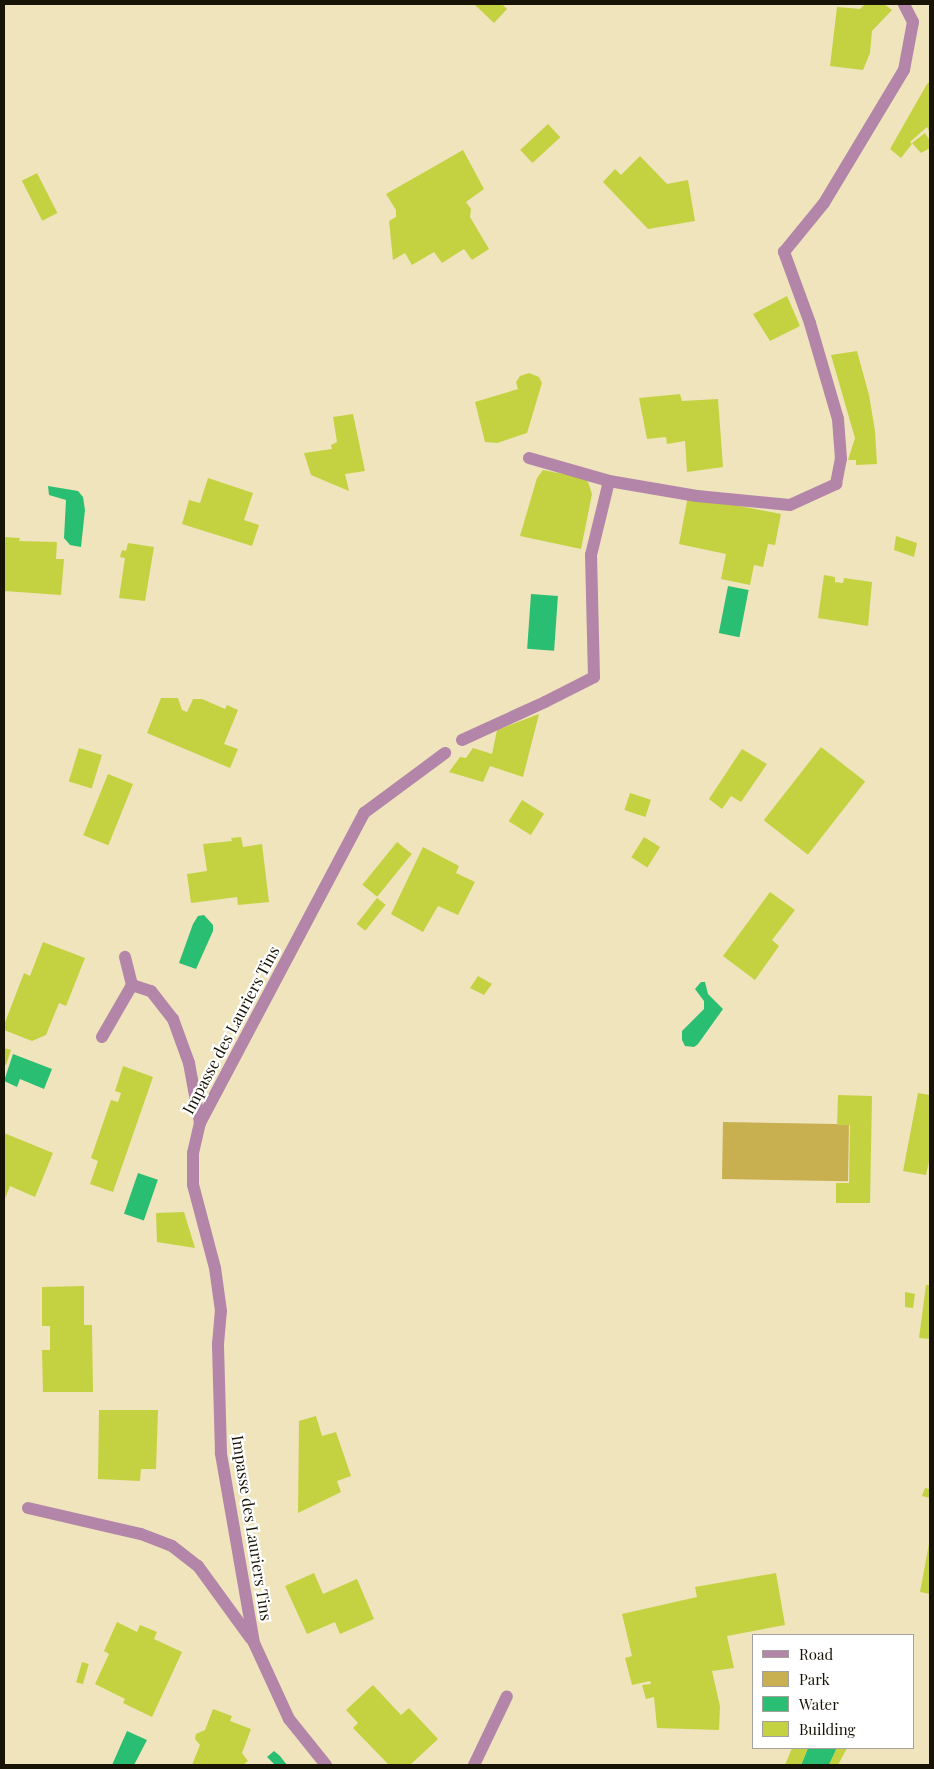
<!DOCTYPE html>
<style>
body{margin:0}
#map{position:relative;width:934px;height:1769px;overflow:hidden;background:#efe4bc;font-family:"Playfair Display",serif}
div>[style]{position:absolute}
.green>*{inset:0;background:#c8af4f;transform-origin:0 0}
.water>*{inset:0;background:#2abe72;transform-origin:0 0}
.building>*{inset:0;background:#c4d241;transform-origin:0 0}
.service>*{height:12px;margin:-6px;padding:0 6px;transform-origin:6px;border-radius:6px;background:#b385a9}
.pedestrian>*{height:12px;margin:-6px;padding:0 6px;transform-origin:6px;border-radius:6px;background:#b385a9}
.minor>*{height:12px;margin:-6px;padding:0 6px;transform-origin:6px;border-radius:6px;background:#b385a9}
span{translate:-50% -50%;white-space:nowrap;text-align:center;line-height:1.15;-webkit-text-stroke:4.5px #fff;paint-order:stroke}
.street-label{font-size:16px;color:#171305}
.frame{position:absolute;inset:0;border:5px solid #171305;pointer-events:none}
.legend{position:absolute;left:752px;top:1634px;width:162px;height:115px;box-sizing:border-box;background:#fff;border:1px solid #a2a19b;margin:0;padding:6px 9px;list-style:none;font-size:15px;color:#171305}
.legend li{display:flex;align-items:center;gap:10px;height:25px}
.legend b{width:25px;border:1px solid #a2a19b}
</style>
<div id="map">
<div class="green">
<i style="left:723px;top:1122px;width:126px;height:57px;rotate:1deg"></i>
</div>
<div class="water">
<i style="clip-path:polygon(48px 486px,78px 491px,83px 497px,85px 510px,81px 547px,70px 545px,64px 538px,66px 500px,49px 495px)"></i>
<i style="left:728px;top:586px;width:21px;height:48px;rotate:11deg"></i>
<i style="left:531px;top:594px;width:27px;height:55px;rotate:4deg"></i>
<i style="clip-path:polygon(204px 915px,213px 925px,213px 931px,196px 969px,179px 963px,193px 924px,198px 916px)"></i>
<i style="clip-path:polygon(701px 982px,705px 982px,708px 994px,723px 1009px,698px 1044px,694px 1047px,685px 1046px,682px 1040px,682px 1031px,704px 1009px,704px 1001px,695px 989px)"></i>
<i style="clip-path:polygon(13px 1054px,52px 1069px,44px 1089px,20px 1079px,17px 1087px,4px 1081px)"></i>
<i style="left:138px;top:1173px;width:21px;height:43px;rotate:19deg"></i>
<i style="clip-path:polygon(127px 1731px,147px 1740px,134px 1765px,112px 1765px)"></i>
<i style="clip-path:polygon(808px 1748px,837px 1748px,829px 1765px,801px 1765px)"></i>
<i style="clip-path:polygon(274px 1751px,280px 1756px,287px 1765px,275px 1765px,267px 1757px)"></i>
</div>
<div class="building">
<i style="clip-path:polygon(474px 4px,502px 4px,507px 9px,494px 23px)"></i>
<i style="clip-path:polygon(865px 4px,884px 4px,892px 10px,872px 31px,870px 53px,863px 70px,830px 66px,837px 7px,860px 9px)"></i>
<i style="clip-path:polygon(930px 82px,930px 133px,927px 127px,910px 142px,912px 144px,901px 158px,890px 149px,927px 84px)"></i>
<i style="left:548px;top:124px;width:18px;height:38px;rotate:47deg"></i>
<i style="clip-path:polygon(925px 133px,930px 141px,930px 148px,921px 153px,912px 143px)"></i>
<i style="clip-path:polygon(463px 150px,484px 189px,466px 202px,471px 209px,470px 217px,489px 249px,472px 260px,464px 249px,442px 263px,434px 252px,412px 265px,405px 253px,393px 260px,389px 221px,396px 217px,396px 210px,386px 194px)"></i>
<i style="clip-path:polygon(640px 156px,667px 184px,688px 180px,695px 221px,648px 229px,603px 182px,615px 169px,621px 175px)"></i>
<i style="left:37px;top:173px;width:45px;height:17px;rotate:63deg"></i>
<i style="clip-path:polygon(787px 296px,800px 326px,770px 341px,753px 314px)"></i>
<i style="clip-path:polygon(857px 351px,869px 395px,875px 431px,877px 464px,856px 465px,856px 460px,848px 460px,855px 438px,831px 355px)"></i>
<i style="clip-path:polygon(529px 373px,539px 377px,542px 383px,527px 433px,497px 443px,485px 442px,475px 402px,518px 389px,516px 382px,520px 376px)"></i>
<i style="clip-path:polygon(680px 394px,682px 401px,718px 399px,723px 467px,687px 472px,685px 441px,667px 444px,666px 437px,647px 439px,639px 398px)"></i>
<i style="clip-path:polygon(353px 414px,365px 471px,345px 474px,349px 491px,311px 475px,304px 453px,332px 449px,331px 445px,337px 442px,333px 417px)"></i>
<i style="clip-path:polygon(543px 470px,584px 478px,588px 482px,592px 494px,581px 549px,520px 536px,537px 478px)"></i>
<i style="clip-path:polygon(208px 478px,253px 493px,244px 520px,259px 525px,252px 546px,182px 524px,189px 500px,200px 503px)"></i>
<i style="clip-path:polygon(688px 496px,781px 514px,775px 545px,768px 544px,763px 567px,754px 565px,750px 585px,721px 579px,726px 554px,679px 544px)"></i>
<i style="clip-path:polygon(896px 536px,917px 543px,914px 557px,894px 550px)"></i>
<i style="clip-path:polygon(4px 537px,20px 538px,19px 541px,57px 542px,56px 559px,64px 559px,61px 595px,4px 591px)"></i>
<i style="clip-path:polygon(128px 543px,154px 547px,145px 601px,119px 598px,125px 558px,120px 557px,122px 550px,126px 551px)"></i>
<i style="clip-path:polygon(824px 575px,835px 577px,835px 582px,843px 583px,844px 578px,872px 582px,868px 626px,818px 618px)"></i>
<i style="clip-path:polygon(161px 698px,178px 698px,182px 710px,187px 712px,193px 699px,202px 699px,225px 709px,227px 705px,238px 710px,224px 744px,238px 749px,230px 768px,147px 733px)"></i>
<i style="clip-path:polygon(539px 714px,523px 777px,490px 766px,483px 782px,449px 772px,460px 757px,466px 758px,473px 748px,492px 754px,497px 730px)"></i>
<i style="left:821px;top:747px;width:56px;height:93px;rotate:38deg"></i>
<i style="left:79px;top:748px;width:24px;height:35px;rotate:17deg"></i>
<i style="clip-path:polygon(742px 749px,767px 764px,741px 802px,731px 796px,722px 809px,709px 799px)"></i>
<i style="left:108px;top:774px;width:27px;height:66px;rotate:22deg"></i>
<i style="left:630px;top:793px;width:22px;height:18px;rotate:18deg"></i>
<i style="left:522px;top:800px;width:26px;height:25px;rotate:32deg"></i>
<i style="clip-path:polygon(241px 837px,243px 847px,262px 844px,269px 902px,238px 905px,237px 897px,191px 903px,187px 874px,207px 871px,203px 844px,232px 841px,231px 838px)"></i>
<i style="left:644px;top:837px;width:19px;height:24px;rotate:32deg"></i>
<i style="left:397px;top:842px;width:19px;height:55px;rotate:39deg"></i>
<i style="clip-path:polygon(423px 847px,459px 866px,456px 873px,475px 882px,458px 915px,438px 906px,423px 932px,391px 914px)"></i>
<i style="clip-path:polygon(770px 892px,795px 910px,772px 940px,779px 946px,755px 980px,723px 956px)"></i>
<i style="left:377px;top:898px;width:11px;height:33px;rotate:38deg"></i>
<i style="clip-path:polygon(43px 942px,85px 958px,66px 1006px,59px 1003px,46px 1035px,32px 1041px,4px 1030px,4px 1025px,24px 973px,30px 976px)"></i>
<i style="clip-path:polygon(478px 976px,492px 984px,484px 995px,470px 988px)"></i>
<i style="clip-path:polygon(4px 1048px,11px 1050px,6px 1065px,4px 1064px)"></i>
<i style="clip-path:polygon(123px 1066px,153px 1077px,113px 1192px,90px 1184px,98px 1161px,91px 1158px,111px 1100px,118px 1102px,121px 1093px,115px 1091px)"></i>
<i style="clip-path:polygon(918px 1093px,930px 1095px,930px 1157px,926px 1175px,903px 1171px)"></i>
<i style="clip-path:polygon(838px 1095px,872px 1096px,870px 1203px,836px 1203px,836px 1183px,849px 1183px,850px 1125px,837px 1125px)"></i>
<i style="clip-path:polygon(4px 1133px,53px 1153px,35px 1197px,10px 1186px,4px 1201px)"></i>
<i style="clip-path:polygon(184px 1212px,195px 1248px,157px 1242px,156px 1213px)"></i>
<i style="clip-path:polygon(926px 1285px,930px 1285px,930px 1339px,919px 1338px)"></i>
<i style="clip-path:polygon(84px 1286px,84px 1325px,92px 1325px,93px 1392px,43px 1392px,42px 1350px,50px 1350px,50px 1326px,42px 1326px,42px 1287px)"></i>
<i style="clip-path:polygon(905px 1292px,915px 1294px,913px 1308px,905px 1307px)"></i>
<i style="clip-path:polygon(99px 1410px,158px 1410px,156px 1469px,141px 1469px,140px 1481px,98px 1479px)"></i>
<i style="clip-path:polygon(316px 1416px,322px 1436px,336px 1432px,351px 1476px,337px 1481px,341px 1492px,298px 1513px,299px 1421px)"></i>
<i style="clip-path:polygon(925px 1488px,930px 1489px,930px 1498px,922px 1496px)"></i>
<i style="clip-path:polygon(929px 1544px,930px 1544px,930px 1594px,920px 1592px)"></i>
<i style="clip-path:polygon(314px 1573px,323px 1594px,357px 1579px,374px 1619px,340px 1634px,335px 1622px,307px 1634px,285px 1586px)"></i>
<i style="clip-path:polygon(776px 1573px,785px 1625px,727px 1636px,734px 1668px,712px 1671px,720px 1706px,719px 1730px,657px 1728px,654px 1697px,646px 1699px,642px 1685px,651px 1684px,650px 1681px,632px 1685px,625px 1658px,632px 1656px,622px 1614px,697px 1597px,695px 1587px)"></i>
<i style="clip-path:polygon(117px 1622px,137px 1632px,140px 1625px,157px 1632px,154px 1639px,182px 1652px,152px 1717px,123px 1703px,125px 1699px,95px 1684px,109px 1654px,104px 1651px)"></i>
<i style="left:82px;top:1662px;width:7px;height:21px;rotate:16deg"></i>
<i style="clip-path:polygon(373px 1685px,401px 1715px,409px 1708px,438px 1739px,410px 1765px,389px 1765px,353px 1728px,358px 1723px,346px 1710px)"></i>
<i style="clip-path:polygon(213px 1709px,232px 1716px,230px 1721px,251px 1729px,242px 1753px,248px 1761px,243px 1765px,192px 1765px,200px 1745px,195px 1739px,196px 1734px,205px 1730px)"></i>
<i style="clip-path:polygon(792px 1748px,808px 1748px,801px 1765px,785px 1765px)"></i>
<i style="clip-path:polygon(837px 1748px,847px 1748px,838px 1765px,829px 1765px)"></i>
</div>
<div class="service">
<i style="left:132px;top:985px;width:20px;rotate:18deg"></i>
<i style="left:151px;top:991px;width:36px;rotate:52deg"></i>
<i style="left:173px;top:1019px;width:47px;rotate:70deg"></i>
<i style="left:189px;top:1063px;width:61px;rotate:79.6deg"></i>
<i style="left:102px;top:1037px;width:60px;rotate:-60deg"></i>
<i style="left:132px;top:985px;width:29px;rotate:-104deg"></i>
</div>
<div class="pedestrian">
<i style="left:462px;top:740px;width:91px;rotate:-24.6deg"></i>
<i style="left:545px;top:702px;width:55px;rotate:-27deg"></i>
<i style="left:594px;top:677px;width:122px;rotate:-91.4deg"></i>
<i style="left:591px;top:555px;width:76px;rotate:-76.3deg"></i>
</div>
<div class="minor">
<i style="left:529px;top:458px;width:83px;rotate:16deg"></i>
<i style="left:609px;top:481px;width:89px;rotate:9.7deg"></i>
<i style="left:697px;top:496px;width:93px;rotate:5.5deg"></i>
<i style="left:790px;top:505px;width:51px;rotate:-24.5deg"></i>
<i style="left:836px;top:484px;width:25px;rotate:-79deg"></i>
<i style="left:841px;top:459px;width:40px;rotate:-94.3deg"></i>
<i style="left:838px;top:419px;width:100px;rotate:-106.3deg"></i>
<i style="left:810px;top:323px;width:76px;rotate:-110.1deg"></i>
<i style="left:784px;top:252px;width:63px;rotate:-50.8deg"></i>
<i style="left:824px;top:203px;width:155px;rotate:-59deg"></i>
<i style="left:904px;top:70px;width:49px;rotate:-79.4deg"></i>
<i style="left:913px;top:22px;width:20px;rotate:-117deg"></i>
<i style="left:28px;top:1508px;width:116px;rotate:13deg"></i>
<i style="left:141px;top:1534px;width:33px;rotate:21deg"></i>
<i style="left:172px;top:1546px;width:33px;rotate:38deg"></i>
<i style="left:198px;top:1566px;width:90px;rotate:54deg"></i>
<i style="left:326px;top:1765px;width:59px;rotate:-128.8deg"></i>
<i style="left:289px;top:1719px;width:84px;rotate:-114.7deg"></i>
<i style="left:254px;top:1643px;width:193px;rotate:-99.9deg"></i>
<i style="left:221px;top:1453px;width:109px;rotate:-91.6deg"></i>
<i style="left:218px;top:1344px;width:33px;rotate:-85deg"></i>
<i style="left:221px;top:1311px;width:43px;rotate:-97.9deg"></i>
<i style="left:215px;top:1268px;width:86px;rotate:-104.8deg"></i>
<i style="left:193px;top:1185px;width:32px;rotate:-90deg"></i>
<i style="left:193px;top:1153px;width:31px;rotate:-77deg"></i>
<i style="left:200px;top:1123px;width:351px;rotate:-62.1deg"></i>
<i style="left:364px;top:813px;width:101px;rotate:-36.5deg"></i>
<i style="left:474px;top:1765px;width:76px;rotate:-64.4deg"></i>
</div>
<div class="street-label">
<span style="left:231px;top:1030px;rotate:-62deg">Impasse des Lauriers Tins</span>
<span style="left:252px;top:1528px;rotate:81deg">Impasse des Lauriers Tins</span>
</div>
<div class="frame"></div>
<ul class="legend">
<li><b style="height:6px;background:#b385a9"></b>Road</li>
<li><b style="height:14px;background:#c8af4f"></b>Park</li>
<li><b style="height:14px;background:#2abe72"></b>Water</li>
<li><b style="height:14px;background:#c4d241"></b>Building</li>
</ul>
</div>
